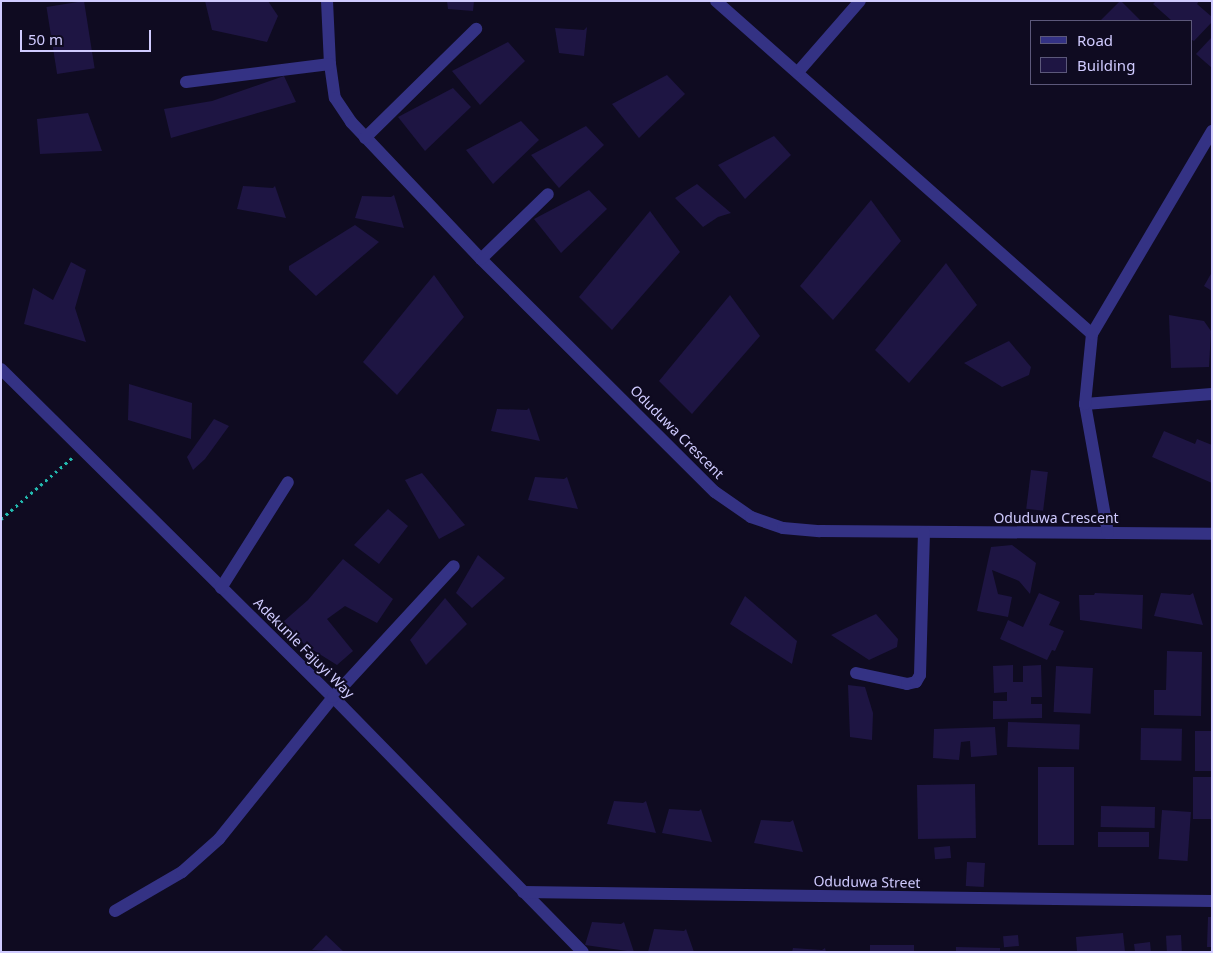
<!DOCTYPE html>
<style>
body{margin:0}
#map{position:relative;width:1213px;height:953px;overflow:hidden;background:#0f0b21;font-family:"Noto Sans",sans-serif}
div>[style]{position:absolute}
.building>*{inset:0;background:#1e1543;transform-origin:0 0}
.path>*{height:3px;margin-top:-1.5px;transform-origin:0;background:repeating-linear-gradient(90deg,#23bbb0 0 2.5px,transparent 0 6.5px)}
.minor>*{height:12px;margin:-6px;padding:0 6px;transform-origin:6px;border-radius:6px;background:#343284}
span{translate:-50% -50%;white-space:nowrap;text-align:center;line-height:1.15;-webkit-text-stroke:4px #0f0b21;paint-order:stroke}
.street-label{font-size:14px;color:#d0cbff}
.frame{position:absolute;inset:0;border:2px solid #d0cbff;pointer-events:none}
.legend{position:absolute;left:1030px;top:20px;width:162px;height:65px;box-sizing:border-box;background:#0f0b21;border:1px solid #5c587a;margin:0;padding:6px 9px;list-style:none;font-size:15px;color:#d0cbff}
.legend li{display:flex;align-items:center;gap:10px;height:25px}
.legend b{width:25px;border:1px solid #5c587a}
.scale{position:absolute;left:20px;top:30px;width:131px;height:22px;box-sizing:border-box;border:2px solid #d0cbff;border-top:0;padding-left:6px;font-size:15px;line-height:18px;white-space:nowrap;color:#d0cbff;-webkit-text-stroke:4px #0f0b21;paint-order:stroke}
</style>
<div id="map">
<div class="building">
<i style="left:84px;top:1px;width:68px;height:38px;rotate:81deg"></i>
<i style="clip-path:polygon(205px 1px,268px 1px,278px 16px,267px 42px,212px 30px)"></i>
<i style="clip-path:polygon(447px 1px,474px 1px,473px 11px,448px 9px)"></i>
<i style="clip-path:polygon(1120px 1px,1121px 1px,1141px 21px,1100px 21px)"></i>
<i style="clip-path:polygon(1156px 1px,1199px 1px,1197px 4px,1212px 17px,1212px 22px,1194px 41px,1192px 40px,1192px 21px,1172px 21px,1153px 4px)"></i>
<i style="clip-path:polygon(587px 27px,584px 56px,559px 53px,555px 28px,584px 30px)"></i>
<i style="clip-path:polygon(1211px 38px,1212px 39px,1212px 68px,1196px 54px)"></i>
<i style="clip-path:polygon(508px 42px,525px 61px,480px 105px,452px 71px)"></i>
<i style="clip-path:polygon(667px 75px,685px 94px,639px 138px,612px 104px)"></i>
<i style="clip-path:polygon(284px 76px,296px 102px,171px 138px,164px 109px,212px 101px)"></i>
<i style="clip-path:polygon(453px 88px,471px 107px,425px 151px,398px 117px)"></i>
<i style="clip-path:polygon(88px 113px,102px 151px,40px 154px,37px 119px)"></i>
<i style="clip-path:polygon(521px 121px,539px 140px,493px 184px,466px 150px)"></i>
<i style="clip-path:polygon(586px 126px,604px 145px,559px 188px,531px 155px)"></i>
<i style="clip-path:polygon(774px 136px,791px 155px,745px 199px,718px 165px)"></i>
<i style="clip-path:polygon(697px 184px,731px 213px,718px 217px,703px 227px,675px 198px)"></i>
<i style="clip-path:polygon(243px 186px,273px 188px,275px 186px,286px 218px,237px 209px)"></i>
<i style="clip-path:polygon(589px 190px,607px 209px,561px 253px,534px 219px)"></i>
<i style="clip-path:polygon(394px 195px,404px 228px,355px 218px,362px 196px,391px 197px)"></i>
<i style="clip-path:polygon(871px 200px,901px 241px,833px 320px,800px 286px)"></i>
<i style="clip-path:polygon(650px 211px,680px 252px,612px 330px,579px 297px)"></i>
<i style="clip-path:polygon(355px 225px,379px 242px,316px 296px,289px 270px,289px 266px)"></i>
<i style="clip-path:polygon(71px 262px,86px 270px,75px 308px,86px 342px,24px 324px,33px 288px,53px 300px)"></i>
<i style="clip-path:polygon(946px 263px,977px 305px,909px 383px,875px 350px)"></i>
<i style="clip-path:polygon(1212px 272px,1212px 291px,1204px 286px)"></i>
<i style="clip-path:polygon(434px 275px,464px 317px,397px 395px,363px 362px)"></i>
<i style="clip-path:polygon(730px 295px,760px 336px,692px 414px,659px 381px)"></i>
<i style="clip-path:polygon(1169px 315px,1204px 321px,1211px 331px,1209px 367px,1171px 368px)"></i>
<i style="clip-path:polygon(1009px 341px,1031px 367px,1029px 375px,1002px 387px,964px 363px)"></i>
<i style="clip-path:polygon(129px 384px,192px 403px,191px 439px,128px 420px)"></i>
<i style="clip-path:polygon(529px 408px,540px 441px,491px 431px,497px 409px,527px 410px)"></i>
<i style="clip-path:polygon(214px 419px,229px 426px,205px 459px,193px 470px,187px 457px)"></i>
<i style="clip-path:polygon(1164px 431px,1195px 444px,1197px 439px,1212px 445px,1212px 483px,1152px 457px)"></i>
<i style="left:1031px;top:470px;width:17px;height:39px;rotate:7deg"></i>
<i style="clip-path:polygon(422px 473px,465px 525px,439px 539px,405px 480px)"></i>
<i style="clip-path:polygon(535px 477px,564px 479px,567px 477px,578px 509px,528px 500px)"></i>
<i style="clip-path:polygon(388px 509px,408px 526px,379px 564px,354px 545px)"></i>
<i style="clip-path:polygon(1012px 545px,1036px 563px,1030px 594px,1019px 581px,992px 570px,998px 594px,1012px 597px,1008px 617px,977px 611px,991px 547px)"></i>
<i style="clip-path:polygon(478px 555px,505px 578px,472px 608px,456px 593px)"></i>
<i style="clip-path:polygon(343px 559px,393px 599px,377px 623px,345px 606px,327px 619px,353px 651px,337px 665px,305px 645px,283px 622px,308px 600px)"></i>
<i style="clip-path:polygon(1039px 593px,1060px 602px,1049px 625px,1064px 631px,1055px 651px,1052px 650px,1047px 660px,1000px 639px,1008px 620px,1023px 627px)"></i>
<i style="clip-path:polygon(1095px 593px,1143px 595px,1142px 629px,1080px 620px,1079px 595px,1094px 595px)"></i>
<i style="clip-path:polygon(1161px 593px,1190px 595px,1193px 593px,1203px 625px,1154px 616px)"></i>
<i style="clip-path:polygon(745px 596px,797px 641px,792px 664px,730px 624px)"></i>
<i style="clip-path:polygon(445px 598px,467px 624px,426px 665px,410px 640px)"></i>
<i style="clip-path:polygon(876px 614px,898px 639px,897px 647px,869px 660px,831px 635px)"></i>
<i style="clip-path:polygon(1167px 651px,1202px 652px,1201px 716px,1154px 715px,1154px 690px,1166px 690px)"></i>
<i style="clip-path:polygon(1013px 665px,1013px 682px,1023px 682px,1023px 666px,1041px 665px,1042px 697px,1031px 697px,1031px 704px,1042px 704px,1042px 718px,993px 719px,993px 701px,1007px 701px,1007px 692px,994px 693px,993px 666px)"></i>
<i style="left:1056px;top:666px;width:37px;height:46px;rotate:3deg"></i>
<i style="clip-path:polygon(848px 685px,865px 687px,873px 713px,872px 740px,850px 737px)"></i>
<i style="left:1008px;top:722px;width:72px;height:25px;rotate:2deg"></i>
<i style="clip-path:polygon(995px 727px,997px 755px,971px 757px,970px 741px,961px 742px,959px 760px,933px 758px,934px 729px)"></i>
<i style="left:1141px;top:728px;width:41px;height:32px;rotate:1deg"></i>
<i style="left:1195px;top:731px;width:17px;height:40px"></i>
<i style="left:1038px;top:767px;width:36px;height:78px"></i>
<i style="left:1193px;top:777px;width:19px;height:42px"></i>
<i style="left:975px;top:784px;width:54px;height:58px;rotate:89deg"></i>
<i style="clip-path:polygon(614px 801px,643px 803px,646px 801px,656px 833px,607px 824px)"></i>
<i style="left:1101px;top:806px;width:54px;height:21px;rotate:1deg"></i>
<i style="clip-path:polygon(669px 809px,699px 811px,701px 809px,712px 842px,662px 833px)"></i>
<i style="left:1162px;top:810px;width:29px;height:49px;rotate:4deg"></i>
<i style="clip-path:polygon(761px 820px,790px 822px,793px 820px,803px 852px,754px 843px)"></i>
<i style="left:1098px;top:832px;width:51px;height:15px"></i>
<i style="left:950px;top:846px;width:12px;height:16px;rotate:85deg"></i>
<i style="left:967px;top:862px;width:18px;height:24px;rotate:3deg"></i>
<i style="clip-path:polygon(1208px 917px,1212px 917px,1212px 947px,1207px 947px)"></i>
<i style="clip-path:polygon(592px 922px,621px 924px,624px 922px,634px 952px,585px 945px)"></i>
<i style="clip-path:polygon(654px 929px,684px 931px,686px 929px,694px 952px,648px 952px)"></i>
<i style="clip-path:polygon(1123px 933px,1125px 952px,1077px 952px,1076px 937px)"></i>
<i style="clip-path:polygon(326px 935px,344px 952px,312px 950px)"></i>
<i style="left:1018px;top:935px;width:11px;height:15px;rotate:85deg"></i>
<i style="left:1181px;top:935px;width:17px;height:15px;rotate:87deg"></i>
<i style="clip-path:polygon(1150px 942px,1151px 952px,1135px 952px,1134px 944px)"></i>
<i style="left:870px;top:945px;width:44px;height:7px"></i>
<i style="clip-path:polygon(956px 947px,1000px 948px,1000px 952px,956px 952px)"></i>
<i style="clip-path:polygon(793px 948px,822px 950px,825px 948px,826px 952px,792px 952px)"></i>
</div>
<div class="path">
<i style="left:1px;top:519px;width:94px;rotate:-40.7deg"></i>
</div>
<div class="minor">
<i style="left:327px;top:1px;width:63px;rotate:87.3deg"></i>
<i style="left:330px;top:64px;width:34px;rotate:82deg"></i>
<i style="left:335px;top:98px;width:29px;rotate:56deg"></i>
<i style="left:351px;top:122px;width:189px;rotate:46.5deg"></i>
<i style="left:481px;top:259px;width:330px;rotate:44.9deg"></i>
<i style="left:715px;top:492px;width:44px;rotate:34.8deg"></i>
<i style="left:751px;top:517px;width:34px;rotate:19deg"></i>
<i style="left:783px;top:528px;width:37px;rotate:5deg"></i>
<i style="left:820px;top:531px;width:392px;rotate:0.4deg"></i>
<i style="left:716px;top:1px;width:502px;rotate:41.53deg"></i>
<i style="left:798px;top:72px;width:94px;rotate:-48.9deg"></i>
<i style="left:186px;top:82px;width:145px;rotate:-7.1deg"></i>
<i style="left:365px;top:138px;width:156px;rotate:-44.5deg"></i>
<i style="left:481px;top:259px;width:93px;rotate:-44.1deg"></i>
<i style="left:1px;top:369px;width:467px;rotate:44.7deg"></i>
<i style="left:333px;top:697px;width:357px;rotate:45.6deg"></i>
<i style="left:1085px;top:404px;width:127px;rotate:-4.5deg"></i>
<i style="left:1108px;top:533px;width:131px;rotate:-100.1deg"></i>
<i style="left:1085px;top:404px;width:70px;rotate:-84.3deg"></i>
<i style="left:1092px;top:334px;width:236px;rotate:-59.4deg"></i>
<i style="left:221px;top:588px;width:125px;rotate:-57.7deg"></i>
<i style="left:856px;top:673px;width:52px;rotate:12.2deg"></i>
<i style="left:907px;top:684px;width:9px;rotate:-13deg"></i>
<i style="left:916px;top:682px;width:8px;rotate:-60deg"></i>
<i style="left:920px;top:675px;width:143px;rotate:-88.4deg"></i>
<i style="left:523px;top:892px;width:689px;rotate:0.75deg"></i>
<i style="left:115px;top:911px;width:78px;rotate:-30.2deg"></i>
<i style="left:182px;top:872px;width:50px;rotate:-41.7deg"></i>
<i style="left:219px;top:839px;width:182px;rotate:-51.2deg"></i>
<i style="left:333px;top:697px;width:178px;rotate:-47.3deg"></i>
</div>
<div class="street-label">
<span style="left:677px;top:432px;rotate:45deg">Oduduwa Crescent</span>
<span style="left:1056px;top:518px">Oduduwa Crescent</span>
<span style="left:304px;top:648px;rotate:45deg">Adekunle Fajuyi Way</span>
<span style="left:867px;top:882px;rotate:1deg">Oduduwa Street</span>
</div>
<div class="frame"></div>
<ul class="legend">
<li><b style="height:6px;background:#343284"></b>Road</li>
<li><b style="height:14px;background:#1e1543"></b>Building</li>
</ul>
<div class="scale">50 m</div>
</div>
